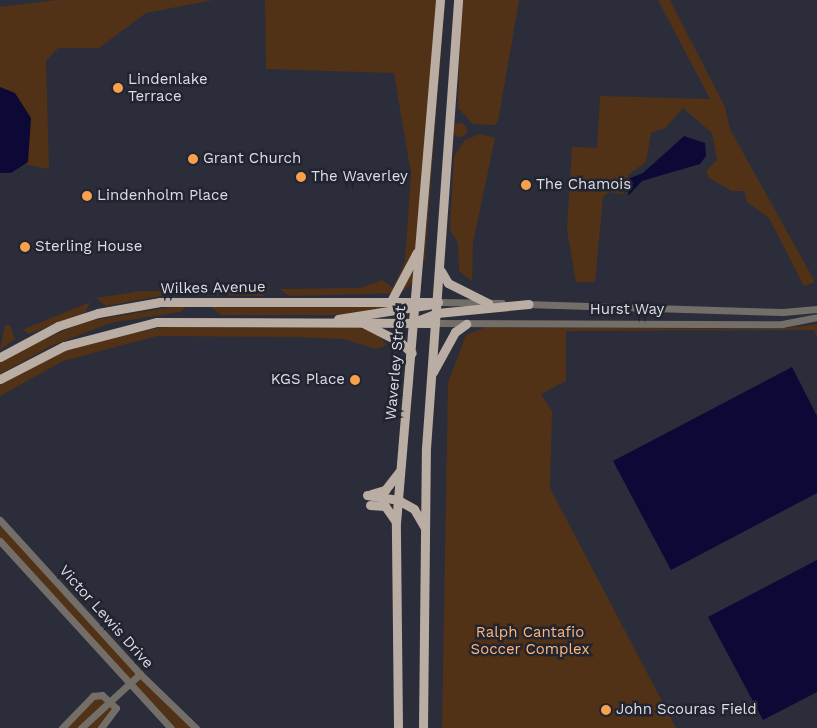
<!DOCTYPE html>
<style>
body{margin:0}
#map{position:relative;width:817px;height:728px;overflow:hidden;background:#2b2d3b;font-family:"Work Sans",sans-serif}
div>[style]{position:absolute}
.green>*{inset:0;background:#513216}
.round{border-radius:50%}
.water>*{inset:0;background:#0d0936}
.minor>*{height:7px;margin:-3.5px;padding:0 3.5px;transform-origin:3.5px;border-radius:3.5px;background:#746e69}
.major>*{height:9px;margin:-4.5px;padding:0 4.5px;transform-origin:4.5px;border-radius:4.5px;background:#baada3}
.dots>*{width:14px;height:14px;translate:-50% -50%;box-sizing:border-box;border:2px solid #222430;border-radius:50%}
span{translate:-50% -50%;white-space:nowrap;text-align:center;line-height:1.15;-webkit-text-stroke:5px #222430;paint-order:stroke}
.poi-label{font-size:15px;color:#dddee7}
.left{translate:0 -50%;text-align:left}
.right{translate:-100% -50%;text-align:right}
.street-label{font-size:15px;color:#dddee7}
.park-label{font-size:15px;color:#feb779}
</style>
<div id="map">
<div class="green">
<i style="clip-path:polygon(57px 0,213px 0,146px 13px,99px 48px,58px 48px,46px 61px,49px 169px,23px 164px,0 174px,0 7px)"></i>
<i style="clip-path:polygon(265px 0,445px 0,425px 258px,415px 281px,400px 293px,289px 296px,279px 289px,360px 288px,382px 280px,393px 288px,405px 261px,411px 174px,394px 73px,266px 69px)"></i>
<i style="clip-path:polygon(461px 0,519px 0,498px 122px,494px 125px,473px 124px,458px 108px)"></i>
<i style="clip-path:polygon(658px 0,670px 0,725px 107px,730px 129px,815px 282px,804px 286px,769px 218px,747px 202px,744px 191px,732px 191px,709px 178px,706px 171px,717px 160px,712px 133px,683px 108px,665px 128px,651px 133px,646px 162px,628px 175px,623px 194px,609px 192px,603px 197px,595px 282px,576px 282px,567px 230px,572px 147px,597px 148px,600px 96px,710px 99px)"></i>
<i class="round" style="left:453px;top:123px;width:14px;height:14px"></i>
<i style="clip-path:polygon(480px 134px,495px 138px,473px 243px,472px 281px,459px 271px,458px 243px,450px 230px,454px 156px,465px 140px)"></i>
<i style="clip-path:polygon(271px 287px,262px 296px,218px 295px,211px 291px)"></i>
<i style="clip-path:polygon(141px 291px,187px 291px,106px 306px,96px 298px)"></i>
<i style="clip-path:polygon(90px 302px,86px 312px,29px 334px,22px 330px)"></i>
<i style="clip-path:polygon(190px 304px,180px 312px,110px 323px,51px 346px,0 374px,0 360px,82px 322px)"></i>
<i style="clip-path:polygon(207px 304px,408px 306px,408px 315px,221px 315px)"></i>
<i style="clip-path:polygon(817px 324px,817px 336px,814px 330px,566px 331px,566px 381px,541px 394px,552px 411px,550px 488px,676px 728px,442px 728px,448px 383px,466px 335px,486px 327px,780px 329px)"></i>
<i style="clip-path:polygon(5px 325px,10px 325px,15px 339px,0 350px)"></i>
<i style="clip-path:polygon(172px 325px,351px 326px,375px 332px,387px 345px,376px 349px,344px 339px,299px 337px,157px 336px,63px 361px,0 396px,0 384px,41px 359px,82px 343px)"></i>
<i style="clip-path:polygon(0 520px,34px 558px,196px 728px,171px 728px,0 541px)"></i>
<i style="clip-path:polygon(102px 695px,116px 708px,101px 728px,62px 728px,93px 696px)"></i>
</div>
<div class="water">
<i style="clip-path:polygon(0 87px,15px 93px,31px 118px,28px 162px,11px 173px,0 173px)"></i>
<i style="clip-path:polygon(684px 136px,705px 143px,706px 156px,700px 164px,642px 181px,628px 196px,630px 178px,643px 173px)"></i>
<i style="clip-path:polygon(792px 367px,817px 416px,817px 493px,671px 570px,613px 461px)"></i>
<i style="clip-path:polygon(817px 560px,817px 692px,763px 720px,708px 617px)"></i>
</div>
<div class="minor">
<i style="left:438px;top:302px;width:64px;rotate:0.9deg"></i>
<i style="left:525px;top:304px;width:258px;rotate:1.8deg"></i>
<i style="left:783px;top:312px;width:34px;rotate:-5deg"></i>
<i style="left:435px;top:323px;width:347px;rotate:0.2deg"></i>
<i style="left:782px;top:324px;width:36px;rotate:-11deg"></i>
<i style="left:0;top:520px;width:208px;rotate:47.7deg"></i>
<i style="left:140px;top:674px;width:78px;rotate:44deg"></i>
<i style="left:0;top:541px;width:253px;rotate:47.6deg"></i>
<i style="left:62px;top:728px;width:45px;rotate:-45.9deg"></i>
<i style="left:93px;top:696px;width:9px;rotate:-6deg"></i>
<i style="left:102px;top:695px;width:19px;rotate:43deg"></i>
<i style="left:116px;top:708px;width:25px;rotate:127deg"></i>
<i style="left:81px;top:728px;width:80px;rotate:-42.5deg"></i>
</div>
<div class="major">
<i style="left:441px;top:271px;width:14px;rotate:60deg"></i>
<i style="left:448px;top:283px;width:45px;rotate:26.6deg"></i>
<i style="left:391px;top:301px;width:55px;rotate:-62deg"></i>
<i style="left:338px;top:319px;width:96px;rotate:-9deg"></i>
<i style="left:361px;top:322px;width:44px;rotate:27.1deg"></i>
<i style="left:400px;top:342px;width:16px;rotate:43deg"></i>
<i style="left:414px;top:322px;width:25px;rotate:-21deg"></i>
<i style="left:437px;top:313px;width:92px;rotate:-5.6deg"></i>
<i style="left:0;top:357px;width:66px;rotate:-28.1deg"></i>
<i style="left:58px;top:326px;width:42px;rotate:-18deg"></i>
<i style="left:98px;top:313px;width:63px;rotate:-10.1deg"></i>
<i style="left:160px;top:302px;width:278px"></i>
<i style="left:433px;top:372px;width:46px;rotate:-61.2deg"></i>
<i style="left:455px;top:332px;width:14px;rotate:-36deg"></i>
<i style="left:0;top:379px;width:72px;rotate:-27.3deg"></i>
<i style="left:64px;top:346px;width:96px;rotate:-14.5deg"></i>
<i style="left:157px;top:322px;width:278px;rotate:0.2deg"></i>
<i style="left:371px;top:494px;width:15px;rotate:-16deg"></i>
<i style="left:385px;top:490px;width:23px;rotate:-52deg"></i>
<i style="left:367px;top:495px;width:31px;rotate:9deg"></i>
<i style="left:398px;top:500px;width:18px;rotate:29deg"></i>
<i style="left:414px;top:509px;width:22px;rotate:60deg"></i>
<i style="left:370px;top:505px;width:15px;rotate:4deg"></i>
<i style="left:385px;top:506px;width:19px;rotate:55deg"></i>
<i style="left:398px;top:728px;width:205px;rotate:-90.6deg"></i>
<i style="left:396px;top:523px;width:525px;rotate:-85.19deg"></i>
<i style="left:423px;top:728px;width:280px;rotate:-89.4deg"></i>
<i style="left:426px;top:448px;width:449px;rotate:-85.9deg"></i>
</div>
<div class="dots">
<i style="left:118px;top:88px;background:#f9a04c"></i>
<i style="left:193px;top:159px;background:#f9a04c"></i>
<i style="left:301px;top:177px;background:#f9a04c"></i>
<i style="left:526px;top:185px;background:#f9a04c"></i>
<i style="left:87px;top:196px;background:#f9a04c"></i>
<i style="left:25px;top:247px;background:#f9a04c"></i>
<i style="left:355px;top:380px;background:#f9a04c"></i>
<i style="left:606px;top:710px;background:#f9a04c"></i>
</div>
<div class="poi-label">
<span class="left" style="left:128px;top:88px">Lindenlake<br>Terrace</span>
<span class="left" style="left:203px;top:159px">Grant Church</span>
<span class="left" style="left:311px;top:177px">The Waverley</span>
<span class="left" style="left:536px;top:185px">The Chamois</span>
<span class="left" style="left:97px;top:196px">Lindenholm Place</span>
<span class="left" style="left:35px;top:247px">Sterling House</span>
<span class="right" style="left:345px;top:380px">KGS Place</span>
<span class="left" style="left:616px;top:710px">John Scouras Field</span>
</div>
<div class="street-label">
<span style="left:213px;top:288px;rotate:-1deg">Wilkes Avenue</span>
<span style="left:627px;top:310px">Hurst Way</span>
<span style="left:396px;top:363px;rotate:-85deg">Waverley Street</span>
<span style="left:106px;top:617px;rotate:48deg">Victor Lewis Drive</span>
</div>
<div class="park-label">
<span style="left:530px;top:641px">Ralph Cantafio<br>Soccer Complex</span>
</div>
</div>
